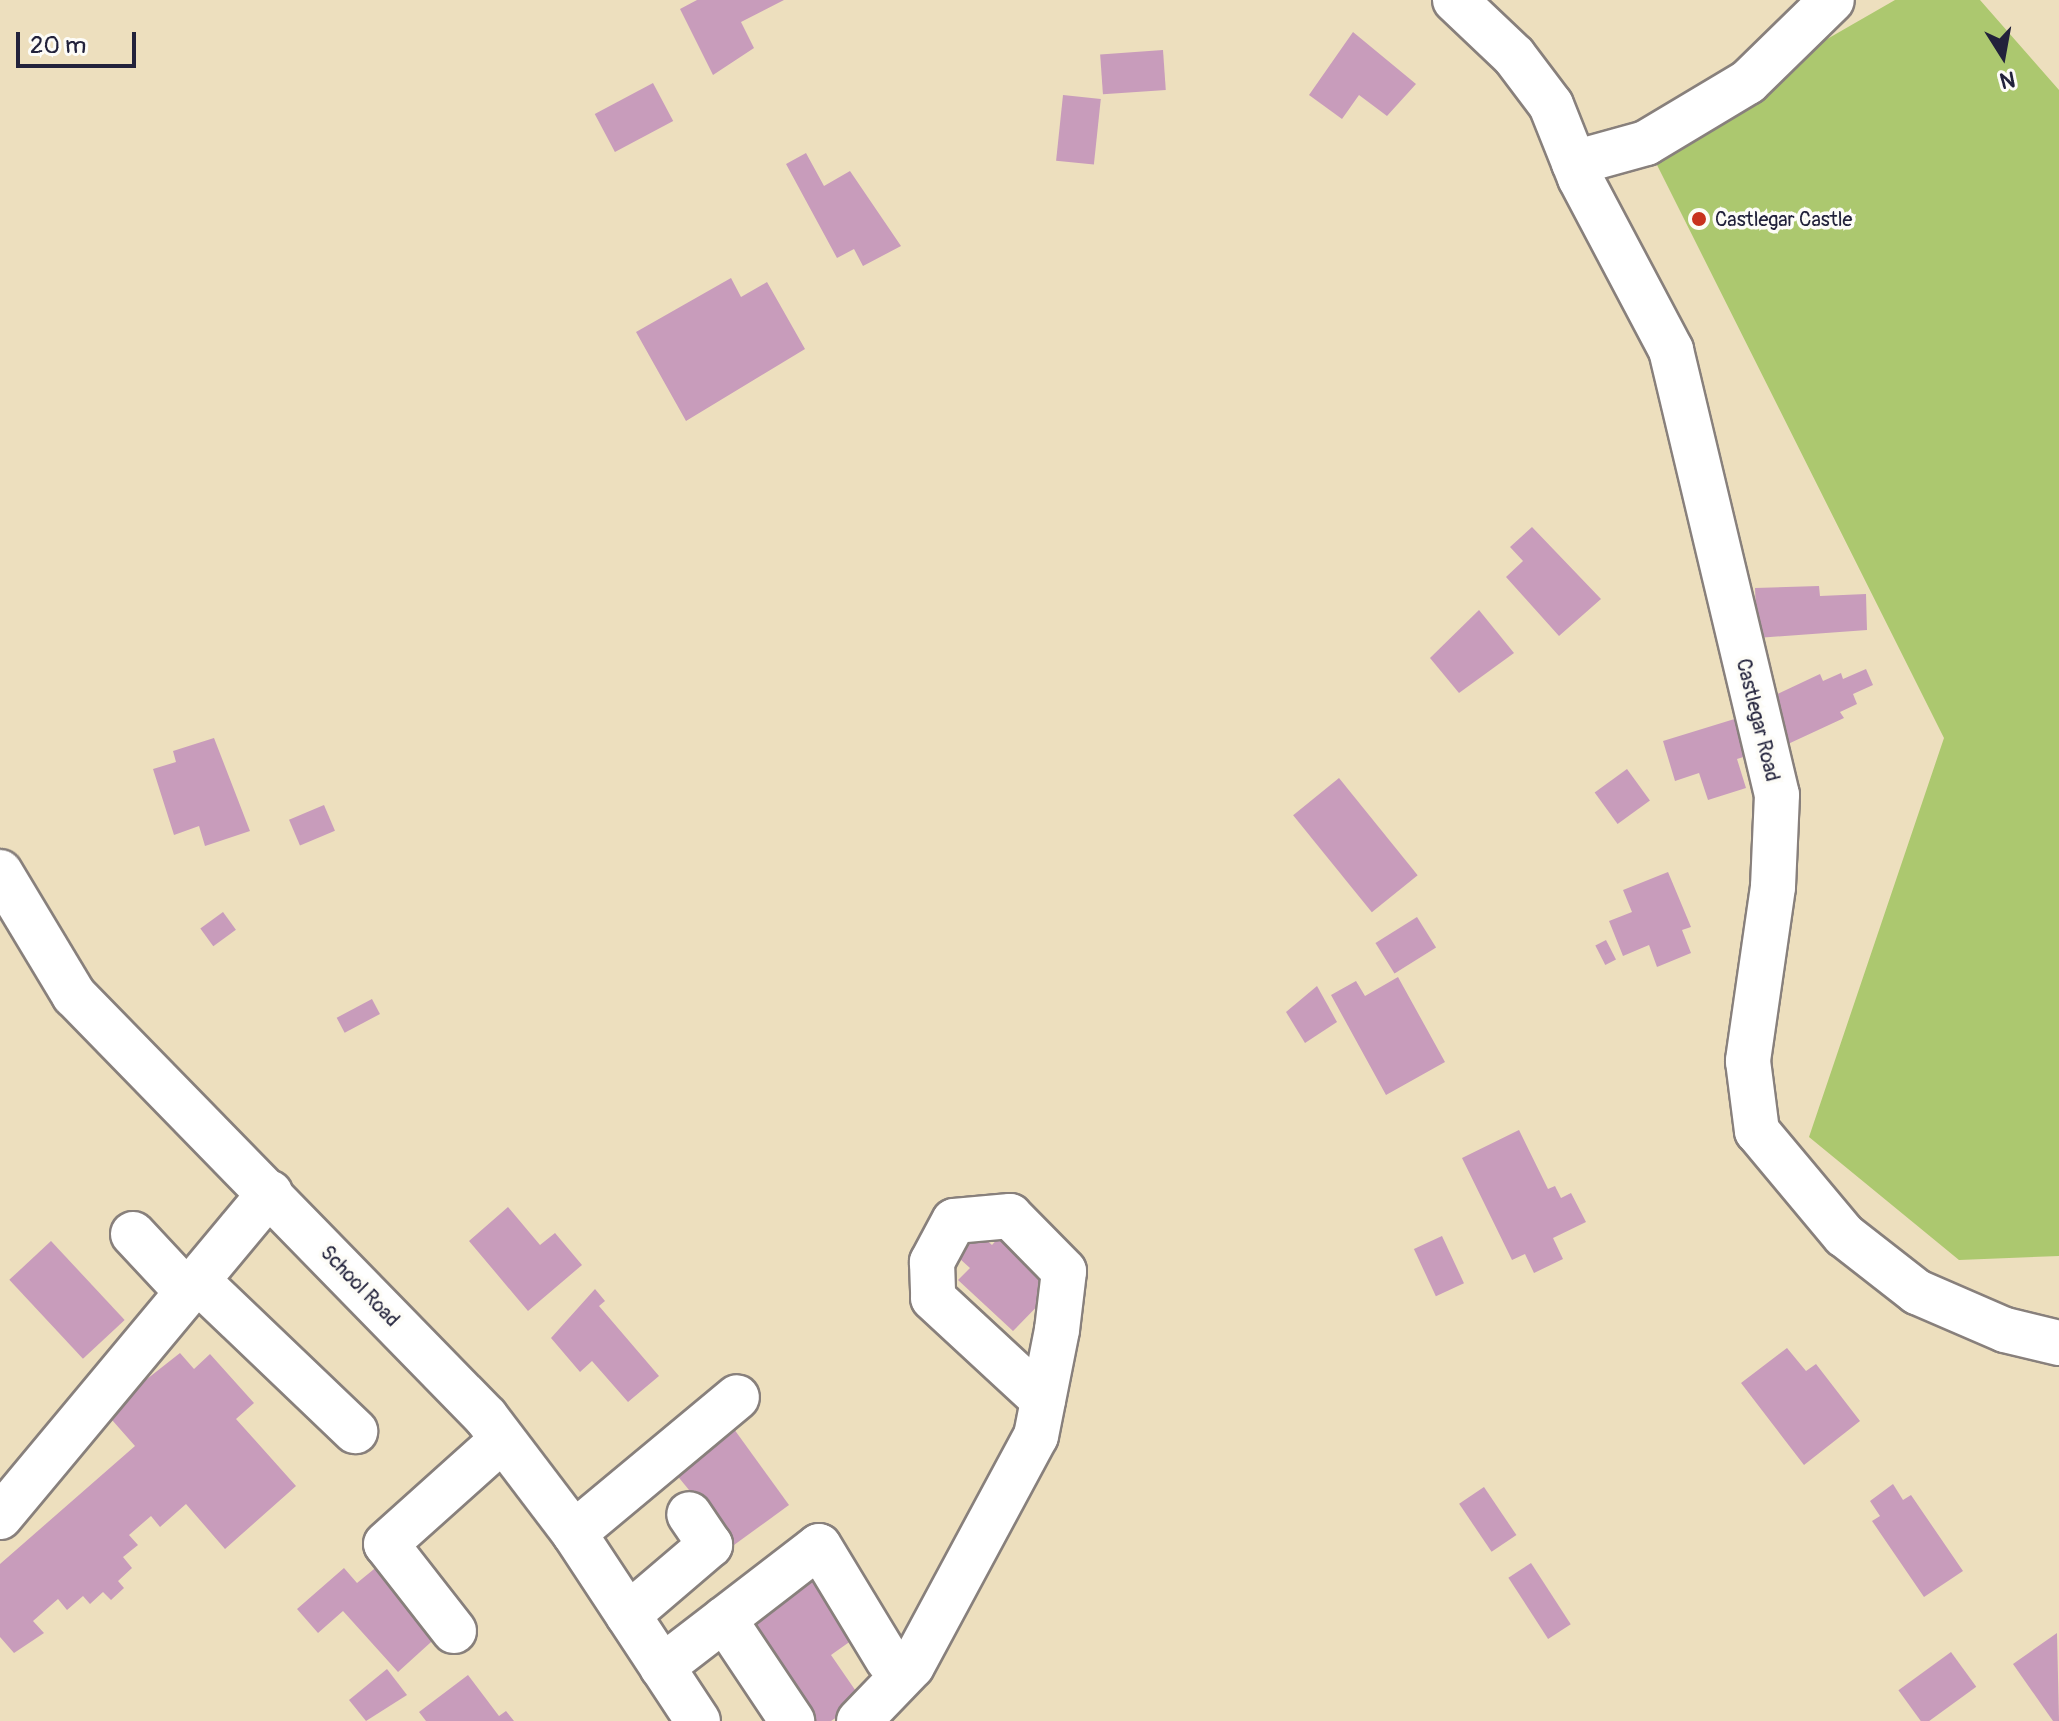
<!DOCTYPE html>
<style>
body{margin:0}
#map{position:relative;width:2059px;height:1721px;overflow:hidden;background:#eddfbe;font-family:Pangolin,sans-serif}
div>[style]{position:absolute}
.green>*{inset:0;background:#acc86f}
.building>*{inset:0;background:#c89cbb;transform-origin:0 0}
.roads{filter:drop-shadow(2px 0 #88807c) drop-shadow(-2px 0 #88807c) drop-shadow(0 2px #88807c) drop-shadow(0 -2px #88807c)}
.minor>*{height:44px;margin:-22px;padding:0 22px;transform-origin:22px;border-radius:22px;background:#fff}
.dots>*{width:22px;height:22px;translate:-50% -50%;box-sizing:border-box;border:4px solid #fdfcf7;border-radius:50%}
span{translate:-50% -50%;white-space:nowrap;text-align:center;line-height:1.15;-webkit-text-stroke:7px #fdfcf7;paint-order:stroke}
.poi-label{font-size:20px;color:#22223b}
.left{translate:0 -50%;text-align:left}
.street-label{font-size:20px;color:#22223b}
.north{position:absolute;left:1963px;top:16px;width:80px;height:80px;-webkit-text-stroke:6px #fdfcf7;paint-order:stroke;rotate:169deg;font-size:22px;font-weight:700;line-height:32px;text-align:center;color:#22223b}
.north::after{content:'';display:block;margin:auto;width:28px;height:36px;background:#22223b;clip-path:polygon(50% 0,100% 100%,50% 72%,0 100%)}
.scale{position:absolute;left:16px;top:32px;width:120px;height:36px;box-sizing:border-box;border:4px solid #22223b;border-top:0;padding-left:10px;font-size:24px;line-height:28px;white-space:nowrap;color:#22223b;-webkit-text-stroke:6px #fdfcf7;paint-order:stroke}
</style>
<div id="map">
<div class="green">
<i style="clip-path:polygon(1895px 0,1980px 0,2059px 90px,2059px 1256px,1959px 1260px,1809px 1137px,1944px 738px,1646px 143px)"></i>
</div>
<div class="building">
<i style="clip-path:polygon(697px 0,784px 0,741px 22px,754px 48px,713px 75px,680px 9px)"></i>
<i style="clip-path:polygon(1353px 32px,1416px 84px,1387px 116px,1359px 95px,1342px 119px,1309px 95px)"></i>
<i style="left:1163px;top:50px;width:40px;height:63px;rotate:86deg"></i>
<i style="left:653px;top:83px;width:43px;height:66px;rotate:62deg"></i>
<i style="left:1063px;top:95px;width:38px;height:66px;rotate:6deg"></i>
<i style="clip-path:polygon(806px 153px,824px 186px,850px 171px,901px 246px,863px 266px,854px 249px,837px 258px,786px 164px)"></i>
<i style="clip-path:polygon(731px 278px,741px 297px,767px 282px,805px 349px,686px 421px,636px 332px)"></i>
<i style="clip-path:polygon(1532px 527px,1601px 599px,1559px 636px,1506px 577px,1523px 561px,1510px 547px)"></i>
<i style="clip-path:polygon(1819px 586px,1820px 596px,1866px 594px,1867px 630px,1757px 638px,1755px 588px)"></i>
<i style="clip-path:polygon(1479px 610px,1514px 653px,1459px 693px,1430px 658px)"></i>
<i style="clip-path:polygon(1866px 669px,1873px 685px,1853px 694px,1857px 704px,1840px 712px,1844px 718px,1788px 744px,1767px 699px,1820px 674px,1823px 681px,1841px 673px,1843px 679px)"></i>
<i style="clip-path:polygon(1741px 717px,1753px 754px,1737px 759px,1746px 788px,1708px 800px,1699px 773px,1675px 781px,1663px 741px)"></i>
<i style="clip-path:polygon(214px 738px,250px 831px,205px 846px,199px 826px,174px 835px,153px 769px,176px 762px,173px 751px)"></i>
<i style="left:1627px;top:769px;width:39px;height:40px;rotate:54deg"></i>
<i style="left:1339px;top:778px;width:125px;height:59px;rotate:51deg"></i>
<i style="left:324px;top:805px;width:28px;height:38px;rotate:67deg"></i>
<i style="clip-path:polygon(1668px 872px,1691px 927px,1682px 930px,1691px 953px,1657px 967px,1649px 945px,1623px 956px,1609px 921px,1632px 912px,1623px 890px)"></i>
<i style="left:223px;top:912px;width:22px;height:28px;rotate:54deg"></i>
<i style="left:1417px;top:917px;width:36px;height:49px;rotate:58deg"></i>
<i style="left:1606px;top:940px;width:22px;height:12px;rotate:63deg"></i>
<i style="clip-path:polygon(1398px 977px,1445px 1062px,1386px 1095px,1331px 995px,1356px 981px,1365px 996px)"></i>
<i style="clip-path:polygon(1317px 986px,1337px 1022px,1305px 1043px,1286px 1012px)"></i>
<i style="left:372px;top:999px;width:17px;height:40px;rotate:62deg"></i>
<i style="clip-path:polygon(1519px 1130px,1548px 1189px,1555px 1186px,1561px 1198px,1571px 1193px,1586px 1222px,1553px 1238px,1563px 1259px,1534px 1273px,1525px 1254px,1512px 1260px,1462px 1158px)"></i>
<i style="clip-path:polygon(508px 1207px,540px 1245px,555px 1233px,582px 1265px,528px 1311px,469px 1241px)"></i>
<i style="clip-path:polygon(981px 1235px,992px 1245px,1001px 1235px,1054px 1289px,1013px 1331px,958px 1280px,970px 1268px,960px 1259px,963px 1243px)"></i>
<i style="left:1442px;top:1236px;width:52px;height:31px;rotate:65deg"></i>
<i style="left:51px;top:1241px;width:108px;height:57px;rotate:47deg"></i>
<i style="clip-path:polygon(595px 1289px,605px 1301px,599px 1306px,659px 1376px,628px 1402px,592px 1361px,580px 1372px,551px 1338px)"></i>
<i style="clip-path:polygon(1787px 1348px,1806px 1371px,1816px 1364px,1860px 1421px,1804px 1465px,1741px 1383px)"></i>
<i style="clip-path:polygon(180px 1353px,194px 1369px,210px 1354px,254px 1403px,236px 1419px,296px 1486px,225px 1549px,186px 1504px,160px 1527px,151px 1516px,129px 1535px,138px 1545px,123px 1557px,132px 1568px,118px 1581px,124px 1588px,111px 1600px,103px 1592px,90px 1604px,83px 1596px,67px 1610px,58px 1599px,33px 1621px,44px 1633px,14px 1653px,0 1637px,0 1564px,135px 1446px,105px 1412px)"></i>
<i style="clip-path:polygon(726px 1418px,789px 1505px,734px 1545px,671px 1468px)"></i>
<i style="clip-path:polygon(1893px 1484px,1903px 1500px,1911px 1495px,1963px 1571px,1924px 1597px,1872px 1521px,1880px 1516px,1870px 1501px)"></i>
<i style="left:1484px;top:1487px;width:58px;height:30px;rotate:56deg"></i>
<i style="left:1531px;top:1563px;width:73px;height:27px;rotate:57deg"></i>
<i style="clip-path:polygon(379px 1565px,441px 1633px,398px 1672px,343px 1611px,318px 1633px,297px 1609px,344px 1568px,357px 1583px)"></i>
<i style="clip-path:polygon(811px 1573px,855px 1638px,831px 1655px,862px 1700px,831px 1721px,814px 1721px,744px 1619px)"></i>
<i style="clip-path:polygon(2057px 1633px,2059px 1721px,2053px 1721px,2013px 1664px)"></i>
<i style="left:1951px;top:1652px;width:43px;height:65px;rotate:54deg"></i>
<i style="clip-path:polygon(387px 1669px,407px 1695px,366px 1721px,349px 1700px)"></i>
<i style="clip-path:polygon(468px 1675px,499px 1716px,506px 1711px,514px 1721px,426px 1721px,419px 1712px)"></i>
</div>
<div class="roads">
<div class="minor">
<i style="left:1455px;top:0;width:81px;rotate:43.5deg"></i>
<i style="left:1514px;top:56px;width:61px;rotate:52.9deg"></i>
<i style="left:1551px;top:105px;width:79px;rotate:68.3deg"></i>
<i style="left:1580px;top:178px;width:195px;rotate:62.1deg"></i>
<i style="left:1671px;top:350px;width:457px;rotate:76.6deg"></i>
<i style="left:1777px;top:795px;width:92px;rotate:92.5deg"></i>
<i style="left:1773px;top:887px;width:176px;rotate:98.2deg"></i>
<i style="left:1748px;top:1061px;width:71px;rotate:82.7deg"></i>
<i style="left:1757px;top:1131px;width:136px;rotate:50.1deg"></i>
<i style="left:1844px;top:1235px;width:93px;rotate:38deg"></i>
<i style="left:1917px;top:1292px;width:96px;rotate:23.4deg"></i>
<i style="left:2005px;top:1330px;width:56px;rotate:13.5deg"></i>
<i style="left:1574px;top:163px;width:75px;rotate:-15.5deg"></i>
<i style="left:1646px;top:143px;width:119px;rotate:-30.9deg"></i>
<i style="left:1748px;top:82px;width:117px;rotate:-44.3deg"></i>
<i style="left:0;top:872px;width:144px;rotate:59deg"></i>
<i style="left:74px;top:995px;width:590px;rotate:45.69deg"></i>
<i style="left:486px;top:1417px;width:146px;rotate:52.8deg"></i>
<i style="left:574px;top:1533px;width:225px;rotate:56.6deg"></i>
<i style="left:133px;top:1234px;width:79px;rotate:47deg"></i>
<i style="left:197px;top:1280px;width:219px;rotate:43.7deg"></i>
<i style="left:0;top:1517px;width:422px;rotate:-50.2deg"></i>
<i style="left:574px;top:1533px;width:212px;rotate:-39.8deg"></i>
<i style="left:628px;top:1615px;width:108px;rotate:-40.5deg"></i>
<i style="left:710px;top:1545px;width:37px;rotate:-124deg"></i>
<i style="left:724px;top:1619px;width:123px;rotate:56.3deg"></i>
<i style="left:454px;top:1631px;width:110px;rotate:-128deg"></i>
<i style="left:386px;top:1544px;width:156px;rotate:-41.9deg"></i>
<i style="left:662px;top:1667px;width:198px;rotate:-37.6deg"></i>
<i style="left:819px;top:1546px;width:133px;rotate:58.8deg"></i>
<i style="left:859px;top:1721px;width:76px;rotate:-46.1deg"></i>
<i style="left:912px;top:1666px;width:261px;rotate:-61.7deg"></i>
<i style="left:1036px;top:1436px;width:108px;rotate:-78.8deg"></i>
<i style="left:1057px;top:1330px;width:59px;rotate:-83.2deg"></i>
<i style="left:1064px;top:1271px;width:77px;rotate:-134.5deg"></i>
<i style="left:1010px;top:1216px;width:56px;rotate:174.9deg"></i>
<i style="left:954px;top:1221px;width:47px;rotate:118.2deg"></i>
<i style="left:932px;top:1262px;width:36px;rotate:88deg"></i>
<i style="left:933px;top:1298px;width:150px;rotate:42.8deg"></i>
</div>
</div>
<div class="dots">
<i style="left:1699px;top:219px;background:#c8321e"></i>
</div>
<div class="poi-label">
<span class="left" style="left:1715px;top:219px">Castlegar Castle</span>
</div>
<div class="street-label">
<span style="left:1758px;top:720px;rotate:76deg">Castlegar Road</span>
<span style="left:360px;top:1286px;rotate:46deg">School Road</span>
</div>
<div class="north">N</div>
<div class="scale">20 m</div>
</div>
